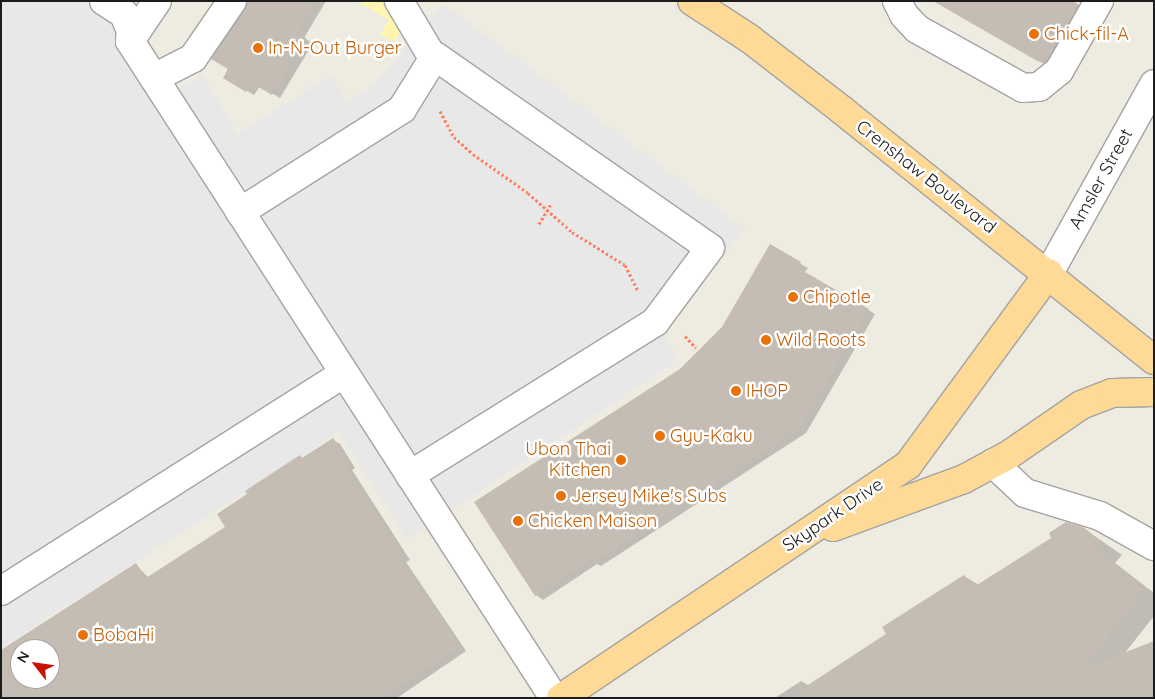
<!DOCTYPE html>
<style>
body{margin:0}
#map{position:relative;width:1155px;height:699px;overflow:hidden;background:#eeebe1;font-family:Quicksand,sans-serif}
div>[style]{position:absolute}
.sand>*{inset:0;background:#fff5ae}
.parking>*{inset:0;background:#e8e8e8}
.shadow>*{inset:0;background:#0003}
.building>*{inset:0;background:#c5bdb4}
.path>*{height:3px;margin-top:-1.5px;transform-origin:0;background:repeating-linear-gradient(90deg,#fd8063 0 2.5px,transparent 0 5px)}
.roads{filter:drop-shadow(1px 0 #a3a3a3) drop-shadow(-1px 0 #a3a3a3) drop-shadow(0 1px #a3a3a3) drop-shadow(0 -1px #a3a3a3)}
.minor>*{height:28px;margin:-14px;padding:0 14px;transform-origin:14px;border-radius:14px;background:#fff}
.major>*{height:28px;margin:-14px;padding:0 14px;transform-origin:14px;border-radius:14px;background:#feda96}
.dots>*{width:14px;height:14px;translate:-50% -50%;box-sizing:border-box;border:2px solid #fff;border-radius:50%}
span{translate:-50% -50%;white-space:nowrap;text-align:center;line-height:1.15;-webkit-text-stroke:5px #fff;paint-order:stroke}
.food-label{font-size:18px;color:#c56008}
.left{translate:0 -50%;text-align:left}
.right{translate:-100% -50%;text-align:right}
.street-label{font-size:18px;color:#1c1c1c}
.frame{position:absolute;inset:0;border:2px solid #1c1c1c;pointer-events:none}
.north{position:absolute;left:10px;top:639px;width:50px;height:50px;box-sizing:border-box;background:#fff;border:1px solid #a4a4a4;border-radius:50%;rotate:300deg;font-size:14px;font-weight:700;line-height:20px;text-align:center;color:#1c1c1c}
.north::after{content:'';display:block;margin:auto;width:18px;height:22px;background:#c81100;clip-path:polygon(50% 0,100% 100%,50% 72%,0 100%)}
</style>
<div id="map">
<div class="sand">
<i style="clip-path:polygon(357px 1px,387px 1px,397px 17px,400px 31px,395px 41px,380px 35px,389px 20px)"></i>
</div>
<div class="parking">
<i style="clip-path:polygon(1px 1px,120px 1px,176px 90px,203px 74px,237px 134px,331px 76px,349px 102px,374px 84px,444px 4px,745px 229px,663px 333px,678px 360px,407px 539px,338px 432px,1px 648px)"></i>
</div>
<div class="shadow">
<i style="clip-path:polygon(247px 1px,326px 1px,304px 38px,313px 43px,280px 98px,260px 86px,254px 95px,225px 78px)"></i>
<i style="clip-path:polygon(936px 1px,1070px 1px,1085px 10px,1055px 63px,1049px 60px,1046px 65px)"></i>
<i style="clip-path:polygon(770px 246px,808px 268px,804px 273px,875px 314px,806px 433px,601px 566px,597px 564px,543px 600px,536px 595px,681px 370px,723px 328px)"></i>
<i style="clip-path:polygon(evenodd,333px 440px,340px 444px,355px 468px,352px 470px,410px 560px,406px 562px,466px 651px,397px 698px,1px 698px,1px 652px,136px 565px,149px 578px,227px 527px,248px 494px,300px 456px,304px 459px,333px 440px,20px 649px,50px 649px,50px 679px,20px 679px,20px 649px)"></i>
<i style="clip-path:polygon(1083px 528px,1122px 555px,1115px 563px,1154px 593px,1154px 616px,1124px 654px,1154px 698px,775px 698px,801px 681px,810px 686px,865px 651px,964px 576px,979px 585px)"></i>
</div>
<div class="building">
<i style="clip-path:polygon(247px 1px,316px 1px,298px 33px,306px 38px,272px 95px,252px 83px,246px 92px,223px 78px,228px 69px,211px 59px)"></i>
<i style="clip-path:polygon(933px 1px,1073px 1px,1079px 5px,1047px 60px,1042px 57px,1039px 62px)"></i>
<i style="clip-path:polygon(770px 244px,801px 262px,798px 268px,869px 309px,799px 429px,593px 563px,591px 560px,535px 596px,474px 502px,680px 369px,722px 327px)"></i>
<i style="clip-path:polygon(evenodd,333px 438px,349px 463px,345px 466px,403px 556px,400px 558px,460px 647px,382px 698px,1px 698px,1px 650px,136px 563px,146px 578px,225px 527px,217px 514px,247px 494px,245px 491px,300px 455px,302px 458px,333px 438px,20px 649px,50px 649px,50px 679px,20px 679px,20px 649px)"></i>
<i style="clip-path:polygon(1066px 522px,1083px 527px,1102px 542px,1096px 551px,1145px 589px,1083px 669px,1154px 641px,1154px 698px,788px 698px,886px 634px,882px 627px,964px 575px,972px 588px,1051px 538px,1049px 533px)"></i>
</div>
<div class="path">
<i style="left:440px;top:111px;width:30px;rotate:62deg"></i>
<i style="left:454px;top:137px;width:25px;rotate:42deg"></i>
<i style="left:473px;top:154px;width:67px;rotate:35.3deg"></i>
<i style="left:528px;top:193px;width:59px;rotate:41.6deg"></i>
<i style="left:572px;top:232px;width:62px;rotate:31.9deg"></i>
<i style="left:625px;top:265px;width:30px;rotate:63deg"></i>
<i style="left:539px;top:224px;width:23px;rotate:-59deg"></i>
<i style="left:685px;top:336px;width:16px;rotate:47deg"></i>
</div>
<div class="roads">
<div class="minor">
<i style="left:104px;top:1px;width:24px;rotate:33deg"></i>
<i style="left:124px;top:14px;width:18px;rotate:68deg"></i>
<i style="left:131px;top:31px;width:10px;rotate:96deg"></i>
<i style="left:130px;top:41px;width:782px;rotate:57.16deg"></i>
<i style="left:399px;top:1px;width:66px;rotate:59.2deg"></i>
<i style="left:897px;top:1px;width:16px;rotate:63deg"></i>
<i style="left:904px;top:15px;width:19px;rotate:47deg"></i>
<i style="left:917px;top:29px;width:121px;rotate:29.1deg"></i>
<i style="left:1023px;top:88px;width:16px;rotate:-4deg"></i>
<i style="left:1039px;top:87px;width:26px;rotate:-39deg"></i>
<i style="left:1059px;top:71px;width:81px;rotate:-60.3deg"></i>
<i style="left:130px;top:41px;width:48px;rotate:-56deg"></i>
<i style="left:154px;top:78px;width:44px;rotate:-27.1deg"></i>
<i style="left:193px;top:58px;width:69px;rotate:-55.6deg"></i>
<i style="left:240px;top:212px;width:192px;rotate:-32.4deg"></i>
<i style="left:402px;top:109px;width:62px;rotate:-58.1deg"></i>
<i style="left:435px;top:56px;width:335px;rotate:34.9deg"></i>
<i style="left:710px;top:248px;width:92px;rotate:126.6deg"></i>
<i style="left:655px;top:322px;width:289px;rotate:148deg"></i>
<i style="left:1049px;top:273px;width:216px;rotate:-60.9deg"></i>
<i style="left:993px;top:463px;width:44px;rotate:43.2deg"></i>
<i style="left:1025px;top:493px;width:78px;rotate:17deg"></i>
<i style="left:1100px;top:516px;width:62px;rotate:29.1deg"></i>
<i style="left:1px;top:591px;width:406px;rotate:-32.4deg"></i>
</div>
<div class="major">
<i style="left:692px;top:1px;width:69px;rotate:33.2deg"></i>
<i style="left:750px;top:39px;width:118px;rotate:37.7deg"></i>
<i style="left:843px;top:111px;width:398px;rotate:38.7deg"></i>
<i style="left:833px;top:527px;width:140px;rotate:-20.1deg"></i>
<i style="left:964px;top:479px;width:52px;rotate:-28.5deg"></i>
<i style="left:1010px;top:454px;width:86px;rotate:-34.6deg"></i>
<i style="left:1081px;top:405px;width:33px;rotate:-21deg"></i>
<i style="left:1112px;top:393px;width:42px;rotate:-1.4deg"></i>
<i style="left:561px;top:698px;width:418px;rotate:-33.9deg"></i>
<i style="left:908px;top:465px;width:238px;rotate:-53.7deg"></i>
</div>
</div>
<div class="dots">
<i style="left:1034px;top:34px;background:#e8710a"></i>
<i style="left:258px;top:48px;background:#e8710a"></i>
<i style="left:793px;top:297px;background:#e8710a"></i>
<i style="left:766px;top:340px;background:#e8710a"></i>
<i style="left:736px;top:391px;background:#e8710a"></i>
<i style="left:660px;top:436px;background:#e8710a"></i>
<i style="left:621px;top:460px;background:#e8710a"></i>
<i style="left:561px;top:496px;background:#e8710a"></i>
<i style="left:518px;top:521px;background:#e8710a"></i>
<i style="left:83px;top:635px;background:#e8710a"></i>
</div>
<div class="food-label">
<span class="left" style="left:1044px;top:34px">Chick-fil-A</span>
<span class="left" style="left:268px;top:48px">In-N-Out Burger</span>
<span class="left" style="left:803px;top:297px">Chipotle</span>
<span class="left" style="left:776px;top:340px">Wild Roots</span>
<span class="left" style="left:746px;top:391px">IHOP</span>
<span class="left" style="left:670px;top:436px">Gyu-Kaku</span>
<span class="right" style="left:611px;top:460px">Ubon Thai<br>Kitchen</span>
<span class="left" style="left:571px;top:496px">Jersey Mike's Subs</span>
<span class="left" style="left:528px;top:521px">Chicken Maison</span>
<span class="left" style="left:93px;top:635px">BobaHi</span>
</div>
<div class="street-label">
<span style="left:926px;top:177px;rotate:38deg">Crenshaw Boulevard</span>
<span style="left:1101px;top:179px;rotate:-61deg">Amsler Street</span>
<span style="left:833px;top:515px;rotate:-34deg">Skypark Drive</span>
</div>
<div class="frame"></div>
<div class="north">N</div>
</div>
